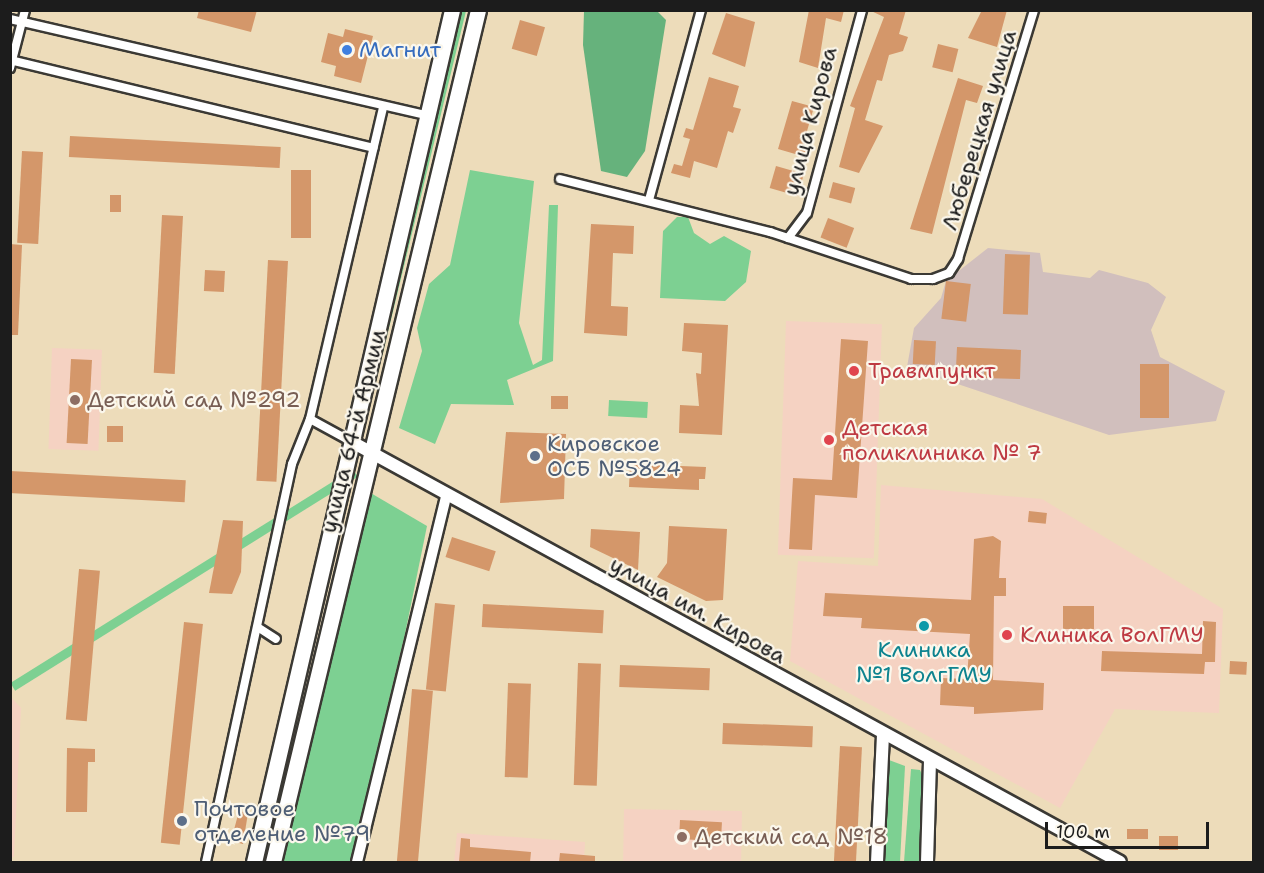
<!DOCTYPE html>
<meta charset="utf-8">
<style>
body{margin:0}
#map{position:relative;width:1264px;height:873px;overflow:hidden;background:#eddcba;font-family:"Shantell Sans",sans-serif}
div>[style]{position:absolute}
.built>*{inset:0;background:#f5d2c2;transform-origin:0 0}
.industrial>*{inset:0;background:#d1bfbd}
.green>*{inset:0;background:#7dd092;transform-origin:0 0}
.forest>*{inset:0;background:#66b27c}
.building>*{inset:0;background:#d4976a;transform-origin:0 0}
.roads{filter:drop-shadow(2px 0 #3b3934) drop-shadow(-2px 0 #3b3934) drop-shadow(0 2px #3b3934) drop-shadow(0 -2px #3b3934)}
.minor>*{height:8px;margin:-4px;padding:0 4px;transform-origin:4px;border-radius:4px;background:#fff}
.tertiary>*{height:10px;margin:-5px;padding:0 5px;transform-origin:5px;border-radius:5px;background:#fff}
.secondary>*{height:12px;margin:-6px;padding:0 6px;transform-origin:6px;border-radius:6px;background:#fff}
.trunk>*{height:15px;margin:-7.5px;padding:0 7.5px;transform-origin:7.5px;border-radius:7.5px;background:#fff}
.dots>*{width:16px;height:16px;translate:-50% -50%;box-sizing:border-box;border:3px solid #fbf7ec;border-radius:50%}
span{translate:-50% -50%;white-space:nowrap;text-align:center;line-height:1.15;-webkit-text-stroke:4.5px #fbf7ec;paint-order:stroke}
.shop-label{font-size:22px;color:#366cbe}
.left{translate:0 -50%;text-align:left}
.street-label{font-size:22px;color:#1c1c1c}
.health-label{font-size:22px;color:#be3a42}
.education-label{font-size:22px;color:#785e54}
.service-label{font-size:22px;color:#4e5e75}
.culture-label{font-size:22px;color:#0d838f}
.frame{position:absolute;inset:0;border:12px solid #1c1c1c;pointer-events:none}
.scale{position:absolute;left:1045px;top:822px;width:164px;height:27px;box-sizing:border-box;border:3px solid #1c1c1c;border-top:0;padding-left:8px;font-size:18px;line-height:21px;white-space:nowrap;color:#1c1c1c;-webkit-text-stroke:4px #fbf7ec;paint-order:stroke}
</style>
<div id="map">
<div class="built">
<i style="left:786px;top:321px;width:96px;height:234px;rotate:2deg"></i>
<i style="left:52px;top:348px;width:50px;height:101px;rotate:2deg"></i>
<i style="clip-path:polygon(881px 485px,1042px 499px,1223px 609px,1219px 713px,1115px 709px,1060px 808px,790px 661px,798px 561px,878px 566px)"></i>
<i style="clip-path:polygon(11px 697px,21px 708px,14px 857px,10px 857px)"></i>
<i style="left:624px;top:809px;width:118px;height:53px;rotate:1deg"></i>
<i style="clip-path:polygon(457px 833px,585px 842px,584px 862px,454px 862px)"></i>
</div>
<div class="industrial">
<i style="clip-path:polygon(988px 248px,1040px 253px,1043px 272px,1090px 278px,1099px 270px,1148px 283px,1166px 297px,1151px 330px,1160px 357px,1225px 391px,1216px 421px,1109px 435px,907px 367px,914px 328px,941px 298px,946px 281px)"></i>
</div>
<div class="green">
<i style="clip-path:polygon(459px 11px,466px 11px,363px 435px,360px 430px)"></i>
<i style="clip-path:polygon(470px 170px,534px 181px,519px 323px,533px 365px,542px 360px,549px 205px,558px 205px,553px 361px,507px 380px,514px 405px,451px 404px,435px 444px,399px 428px,422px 351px,417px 328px,429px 284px,450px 265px)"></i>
<i style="clip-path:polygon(677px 217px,688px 217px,694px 233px,710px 244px,724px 236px,751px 251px,746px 282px,725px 301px,660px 298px,663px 231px)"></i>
<i style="left:609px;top:400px;width:39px;height:16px;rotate:3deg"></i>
<i style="left:353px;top:469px;width:9px;height:404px;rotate:58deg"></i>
<i style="clip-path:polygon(369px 492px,427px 526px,405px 634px,350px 862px,282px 862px)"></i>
<i style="clip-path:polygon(889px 760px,905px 766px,900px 862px,882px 862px)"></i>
<i style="clip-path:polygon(911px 769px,920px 770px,923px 777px,921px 862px,904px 862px)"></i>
</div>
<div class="forest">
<i style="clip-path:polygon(584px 11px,657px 11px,666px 20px,645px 151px,627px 177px,601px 171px,583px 45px)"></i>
</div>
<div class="building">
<i style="clip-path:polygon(199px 10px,257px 10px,251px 32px,197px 18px)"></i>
<i style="clip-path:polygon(809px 10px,844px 10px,841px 22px,826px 18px,818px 68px,799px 62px)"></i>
<i style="clip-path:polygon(869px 10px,906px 10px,899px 34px,908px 37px,903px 51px,889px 55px,882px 81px,877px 80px,865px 120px,883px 126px,859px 173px,839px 167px,855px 108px,850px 106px,884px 17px)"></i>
<i style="clip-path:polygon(982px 10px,1007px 10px,997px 47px,968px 38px)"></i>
<i style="clip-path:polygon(726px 13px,755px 22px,745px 67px,712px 54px)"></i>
<i style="left:520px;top:20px;width:26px;height:30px;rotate:16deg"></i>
<i style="clip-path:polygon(345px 29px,373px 36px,361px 83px,334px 76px,336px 66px,321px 62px,328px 33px,343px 37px)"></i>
<i style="left:938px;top:44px;width:21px;height:24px;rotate:14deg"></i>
<i style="clip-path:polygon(709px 77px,739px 86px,733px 107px,741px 109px,733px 133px,728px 131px,717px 168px,694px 161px,690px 178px,671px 173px,674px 164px,682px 166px,690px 139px,683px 137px,686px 128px,693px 130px)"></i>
<i style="clip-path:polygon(958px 78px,983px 86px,977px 103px,966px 100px,932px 234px,910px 229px)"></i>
<i style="clip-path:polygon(792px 101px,814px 107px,805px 138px,814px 140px,809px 158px,778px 149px)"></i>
<i style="left:70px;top:136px;width:211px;height:21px;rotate:3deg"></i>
<i style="left:22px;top:151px;width:21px;height:92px;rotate:3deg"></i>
<i style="left:776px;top:166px;width:29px;height:23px;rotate:16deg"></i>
<i style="left:291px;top:170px;width:20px;height:68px"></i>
<i style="left:833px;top:182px;width:23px;height:16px;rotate:15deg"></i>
<i style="left:110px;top:195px;width:11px;height:17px"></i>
<i style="left:162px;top:215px;width:21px;height:158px;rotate:3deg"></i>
<i style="left:828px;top:218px;width:28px;height:21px;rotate:21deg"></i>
<i style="clip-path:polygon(591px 224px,634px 226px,633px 254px,613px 253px,611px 306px,628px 307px,627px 336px,584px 333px)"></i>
<i style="clip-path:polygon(10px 244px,22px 245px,18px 335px,10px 335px)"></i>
<i style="left:1005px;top:254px;width:25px;height:60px;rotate:2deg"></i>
<i style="left:268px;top:260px;width:20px;height:221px;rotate:3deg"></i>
<i style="left:205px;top:270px;width:20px;height:21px;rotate:3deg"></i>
<i style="left:946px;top:281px;width:25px;height:38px;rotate:7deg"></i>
<i style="clip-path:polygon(684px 323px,728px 325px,722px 435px,679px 433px,680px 405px,699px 406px,696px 373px,701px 374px,702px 353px,682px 351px)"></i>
<i style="clip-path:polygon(841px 339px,868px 341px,857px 498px,815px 495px,812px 550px,789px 549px,793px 478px,832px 480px)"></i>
<i style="left:914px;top:340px;width:22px;height:24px;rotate:3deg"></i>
<i style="clip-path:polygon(957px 347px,1021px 350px,1020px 379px,984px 378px,984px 369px,956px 368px)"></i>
<i style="left:71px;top:359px;width:21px;height:84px;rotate:3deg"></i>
<i style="left:1140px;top:364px;width:29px;height:54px"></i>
<i style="left:551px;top:396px;width:17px;height:13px"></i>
<i style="left:107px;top:426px;width:16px;height:16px"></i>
<i style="clip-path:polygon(506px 432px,566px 434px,564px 499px,500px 503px)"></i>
<i style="clip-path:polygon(630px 464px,706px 467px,705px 479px,699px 479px,699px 490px,629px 487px)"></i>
<i style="left:10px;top:471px;width:176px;height:22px;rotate:3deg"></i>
<i style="left:1029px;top:511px;width:18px;height:11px;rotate:6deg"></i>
<i style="clip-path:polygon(223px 520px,243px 521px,241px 572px,232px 594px,209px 593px)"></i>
<i style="clip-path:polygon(669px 526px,727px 529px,723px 600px,706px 601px,657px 577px,667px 563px)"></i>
<i style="clip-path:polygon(591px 529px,640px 532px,638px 570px,590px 547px)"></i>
<i style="clip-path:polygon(993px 536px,1001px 541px,999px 578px,1006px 578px,1006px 596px,994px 596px,993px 680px,1044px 683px,1043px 710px,974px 714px,974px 707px,940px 705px,941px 678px,967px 679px,970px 634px,861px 628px,862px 618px,823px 616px,825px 593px,971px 600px,974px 539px)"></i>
<i style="left:452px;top:537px;width:46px;height:21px;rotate:18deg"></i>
<i style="left:79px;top:569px;width:21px;height:151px;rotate:5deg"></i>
<i style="left:435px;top:603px;width:20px;height:87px;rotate:6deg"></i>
<i style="left:483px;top:604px;width:121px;height:23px;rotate:3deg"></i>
<i style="left:1063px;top:606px;width:31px;height:23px"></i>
<i style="clip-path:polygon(1203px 621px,1216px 622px,1215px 662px,1205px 662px,1204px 674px,1101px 671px,1102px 651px,1202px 654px)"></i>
<i style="left:184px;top:622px;width:19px;height:222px;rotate:6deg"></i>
<i style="left:1230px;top:661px;width:17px;height:13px;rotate:3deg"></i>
<i style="left:578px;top:663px;width:23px;height:122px;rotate:2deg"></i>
<i style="left:620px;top:665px;width:90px;height:22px;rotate:2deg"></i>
<i style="left:508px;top:683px;width:23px;height:94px;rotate:2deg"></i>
<i style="left:412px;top:689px;width:21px;height:174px;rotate:5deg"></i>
<i style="left:723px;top:723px;width:90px;height:21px;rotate:2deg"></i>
<i style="left:840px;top:746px;width:22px;height:116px;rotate:3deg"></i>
<i style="clip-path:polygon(67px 748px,95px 749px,95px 762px,88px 762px,87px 812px,66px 812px)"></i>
<i style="clip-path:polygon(239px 811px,248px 813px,243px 844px,231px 841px)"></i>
<i style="left:680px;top:820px;width:42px;height:19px;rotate:3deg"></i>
<i style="left:1127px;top:829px;width:21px;height:10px"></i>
<i style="left:1159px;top:836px;width:19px;height:14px"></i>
<i style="clip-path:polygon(461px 838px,470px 839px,470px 847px,531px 852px,530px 862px,459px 862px)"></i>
<i style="clip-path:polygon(560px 853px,595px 856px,595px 862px,559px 862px)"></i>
</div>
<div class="roads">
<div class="minor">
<i style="left:10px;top:19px;width:428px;rotate:13deg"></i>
<i style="left:10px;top:60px;width:374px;rotate:13.6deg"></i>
<i style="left:10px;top:68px;width:60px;rotate:-75.5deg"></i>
<i style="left:560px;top:179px;width:217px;rotate:14.2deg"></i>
<i style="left:770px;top:232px;width:149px;rotate:18.4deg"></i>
<i style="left:911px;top:279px;width:22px"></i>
<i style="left:933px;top:279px;width:17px;rotate:-21deg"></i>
<i style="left:949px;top:273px;width:17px;rotate:-57deg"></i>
<i style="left:958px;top:259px;width:260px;rotate:-73deg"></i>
<i style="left:649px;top:200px;width:197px;rotate:-74.7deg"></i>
<i style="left:788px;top:238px;width:31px;rotate:-53deg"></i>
<i style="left:807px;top:213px;width:210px;rotate:-74.8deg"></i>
<i style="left:310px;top:419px;width:319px;rotate:-76.8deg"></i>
<i style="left:259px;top:628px;width:20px;rotate:33deg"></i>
<i style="left:206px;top:862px;width:407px;rotate:-77.8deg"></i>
<i style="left:292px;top:464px;width:48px;rotate:-68.2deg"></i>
<i style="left:310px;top:419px;width:48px;rotate:28.7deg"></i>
</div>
<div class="tertiary">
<i style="left:357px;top:862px;width:377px;rotate:-76.3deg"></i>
</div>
<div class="secondary">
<i style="left:352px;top:442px;width:875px;rotate:28.67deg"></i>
<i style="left:877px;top:862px;width:126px;rotate:-87.3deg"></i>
<i style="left:927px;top:862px;width:100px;rotate:-88.3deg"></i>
</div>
<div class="trunk">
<i style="left:254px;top:862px;width:875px;rotate:-76.92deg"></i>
<i style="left:273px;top:862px;width:876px;rotate:-76.47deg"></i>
</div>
</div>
<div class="dots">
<i style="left:347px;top:50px;background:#3f7fe0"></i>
<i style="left:854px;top:371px;background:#e0444e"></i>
<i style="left:75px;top:400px;background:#8d6e63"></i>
<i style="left:829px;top:440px;background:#e0444e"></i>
<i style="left:535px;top:456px;background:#5c6f8a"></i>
<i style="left:924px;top:626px;background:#0f9aa8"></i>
<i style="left:1007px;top:635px;background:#e0444e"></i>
<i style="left:182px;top:821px;background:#5c6f8a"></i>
<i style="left:682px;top:837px;background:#8d6e63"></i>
</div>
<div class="shop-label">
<span class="left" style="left:359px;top:50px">Магнит</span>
</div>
<div class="street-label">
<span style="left:810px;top:121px;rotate:-75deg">улица Кирова</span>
<span style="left:979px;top:130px;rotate:-73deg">Люберецкая улица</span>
<span style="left:353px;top:431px;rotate:-76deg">улица 64-й Армии</span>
<span style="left:698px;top:610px;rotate:29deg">улица им. Кирова</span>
</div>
<div class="health-label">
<span class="left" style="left:868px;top:371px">Травмпункт</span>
<span class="left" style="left:842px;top:440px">Детская<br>поликлиника № 7</span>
<span class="left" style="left:1020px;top:635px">Клиника ВолГМУ</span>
</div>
<div class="education-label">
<span class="left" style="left:87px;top:400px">Детский сад №292</span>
<span class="left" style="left:694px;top:837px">Детский сад №18</span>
</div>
<div class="service-label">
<span class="left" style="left:547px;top:456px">Кировское<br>ОСБ №5824</span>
<span class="left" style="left:194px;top:821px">Почтовое<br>отделение №79</span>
</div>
<div class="culture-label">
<span style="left:924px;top:662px">Клиника<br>№1 ВолгГМУ</span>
</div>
<div class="frame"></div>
<div class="scale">100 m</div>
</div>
